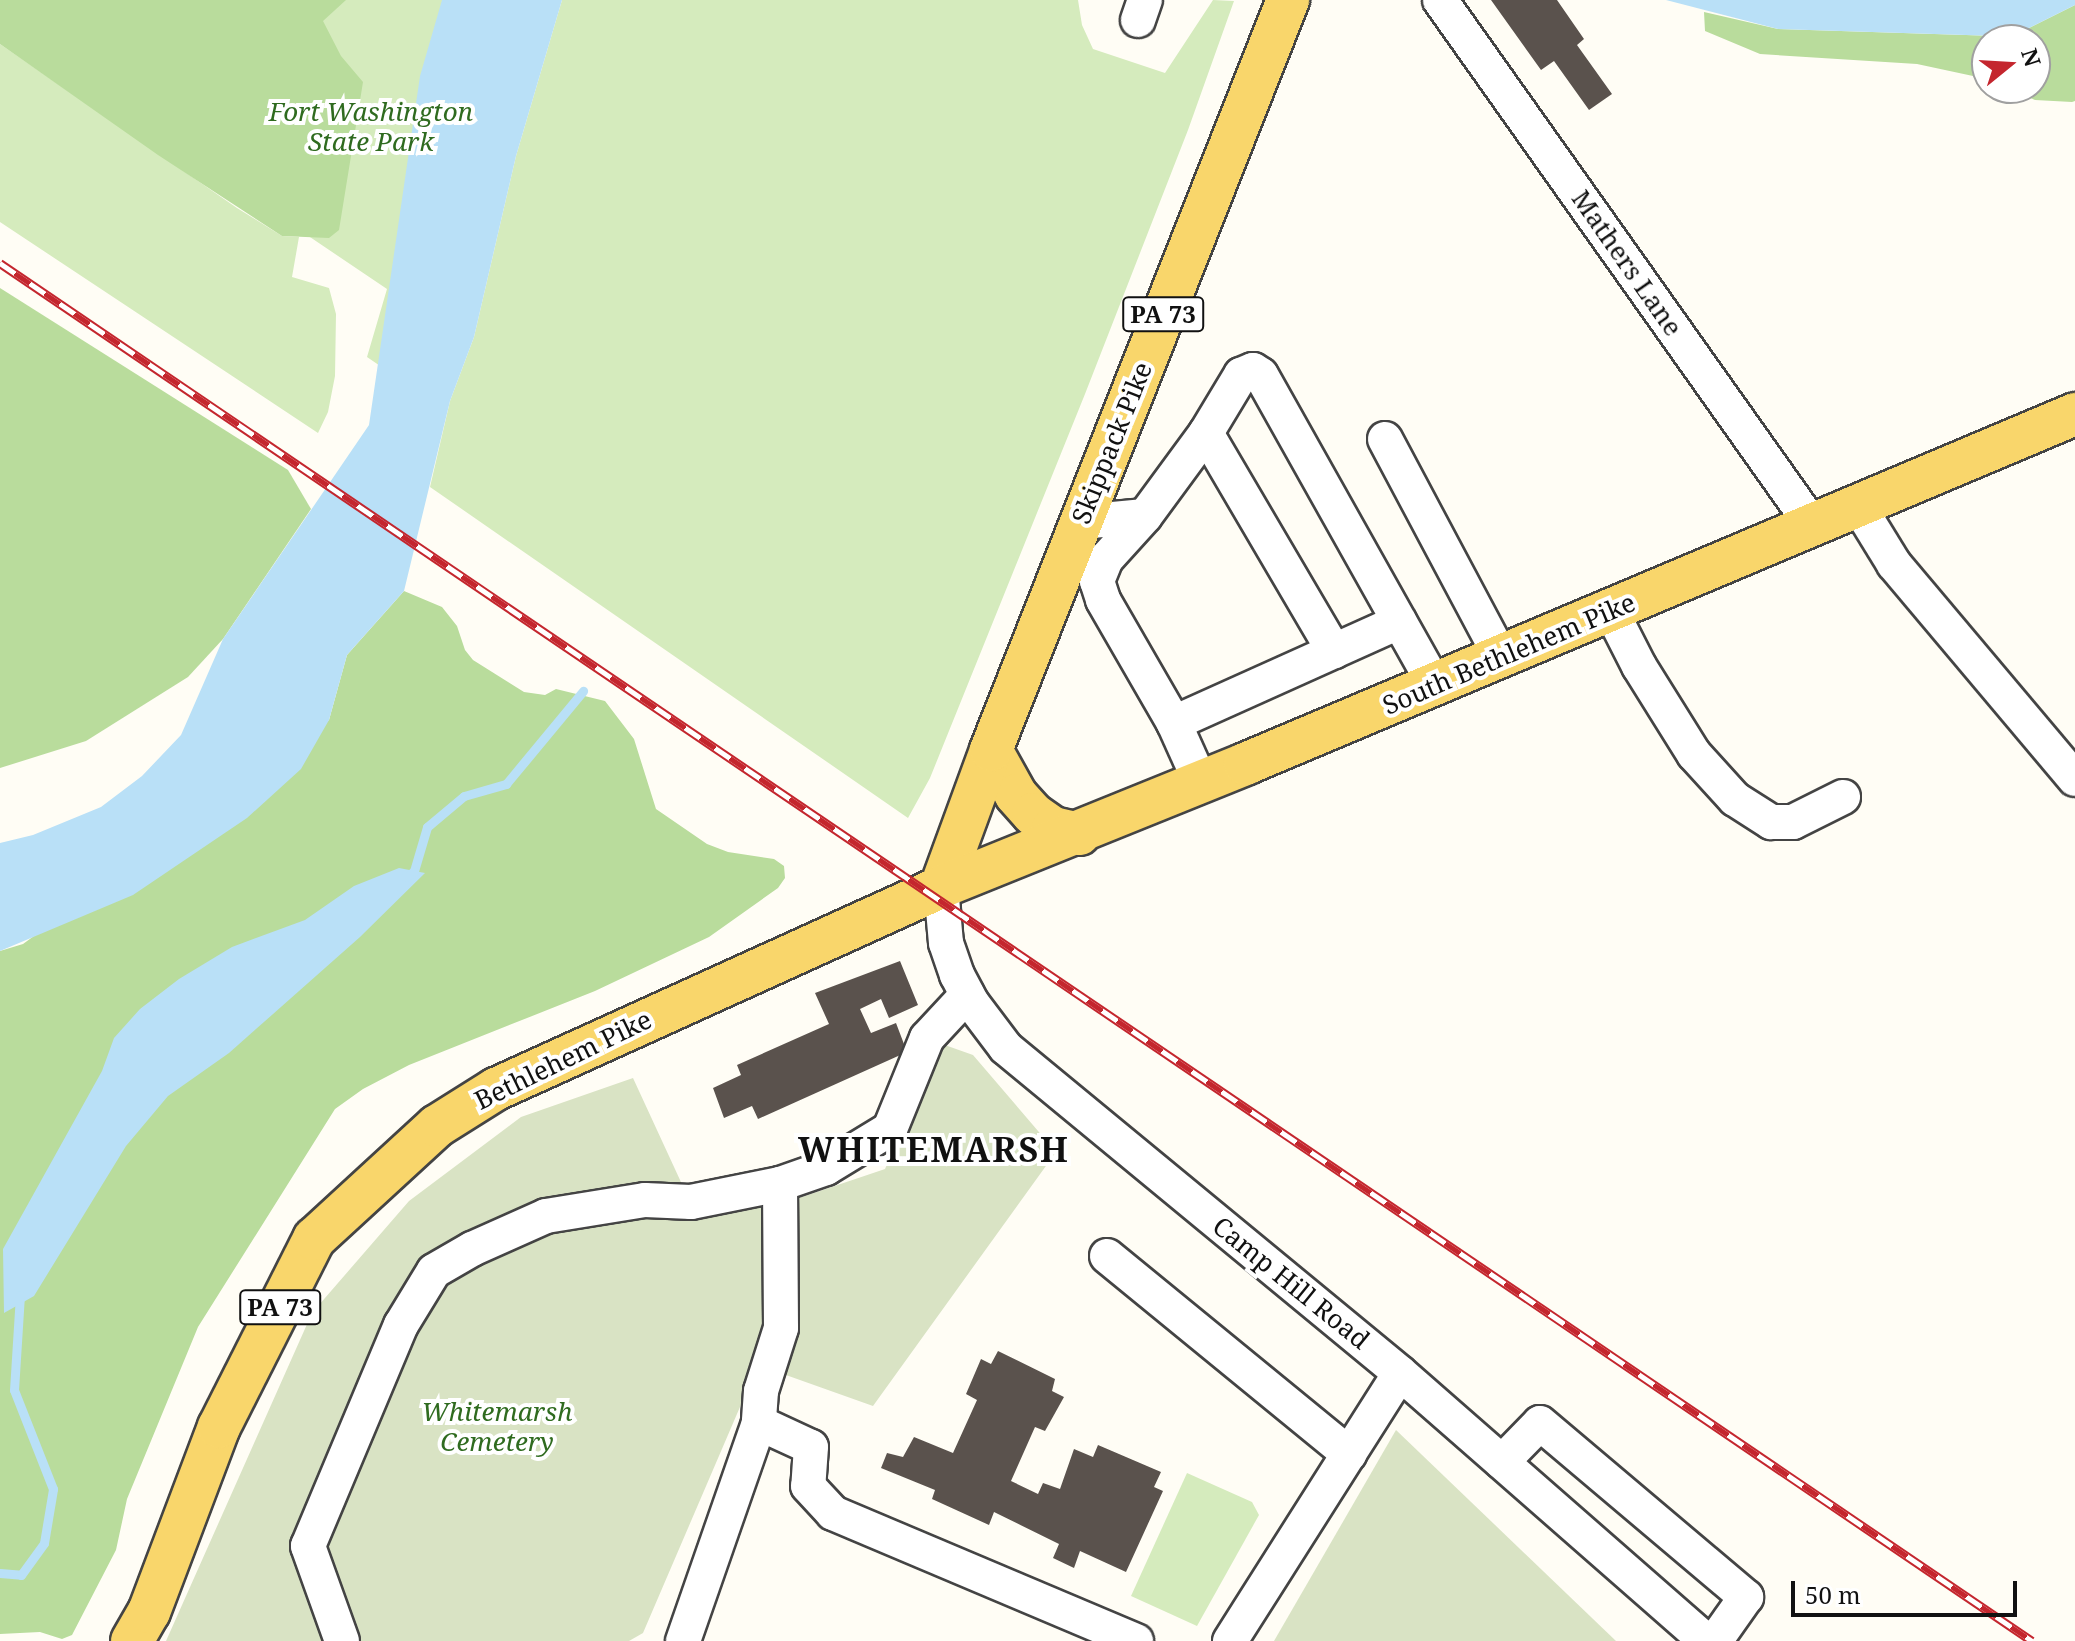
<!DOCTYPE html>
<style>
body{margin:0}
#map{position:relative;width:2075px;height:1641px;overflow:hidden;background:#fffdf5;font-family:"Noto Serif",serif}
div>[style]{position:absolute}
.green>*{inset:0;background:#d5ebbd}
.forest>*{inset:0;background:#b9dc9c}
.cemetery>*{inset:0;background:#d9e3c4}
.water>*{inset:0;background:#b9e0f7}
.stream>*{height:9px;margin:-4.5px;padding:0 4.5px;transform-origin:4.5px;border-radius:4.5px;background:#b9e0f7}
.building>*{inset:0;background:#5a524d}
.roads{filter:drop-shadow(2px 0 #444) drop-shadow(-2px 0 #444) drop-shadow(0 2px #444) drop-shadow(0 -2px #444)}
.minor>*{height:34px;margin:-17px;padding:0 17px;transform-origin:17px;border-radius:17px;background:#fff}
.major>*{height:42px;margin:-21px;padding:0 21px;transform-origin:21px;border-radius:21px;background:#f9d66b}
.rail>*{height:9px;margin-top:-4.5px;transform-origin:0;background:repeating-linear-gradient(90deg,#fff 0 18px,#c4262e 0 36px);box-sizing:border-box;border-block:2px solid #c4262e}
span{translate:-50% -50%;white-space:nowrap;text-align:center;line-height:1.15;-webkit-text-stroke:8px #fff;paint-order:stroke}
.shield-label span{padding:2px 6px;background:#fff;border:2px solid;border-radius:6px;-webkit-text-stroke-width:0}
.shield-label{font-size:24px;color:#111;font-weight:700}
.park-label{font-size:26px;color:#2f6b1f;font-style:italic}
.street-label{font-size:26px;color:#111}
.district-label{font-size:34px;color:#111;font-weight:700;letter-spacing:2px}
.north{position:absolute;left:1971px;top:24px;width:80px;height:80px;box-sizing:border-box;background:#fff;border:2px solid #a0a0a0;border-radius:50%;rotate:72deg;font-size:22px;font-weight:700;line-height:32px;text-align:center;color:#111}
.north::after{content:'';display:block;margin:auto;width:28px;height:36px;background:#c4262e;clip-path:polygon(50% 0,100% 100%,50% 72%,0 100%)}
.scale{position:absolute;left:1791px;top:1581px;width:226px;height:36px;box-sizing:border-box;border:4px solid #111;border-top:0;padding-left:10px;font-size:24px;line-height:28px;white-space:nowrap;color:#111;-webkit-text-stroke:6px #fff;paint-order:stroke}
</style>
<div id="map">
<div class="green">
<i style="clip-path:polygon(0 0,537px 0,430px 400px,367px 357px,387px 289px,0 28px)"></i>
<i style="clip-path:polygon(562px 0,1078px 0,1082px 25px,1093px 49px,1165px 73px,1213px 0,1234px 1px,1188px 130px,1085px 394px,930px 778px,908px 818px,430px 487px,450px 401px,474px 337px,516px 156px)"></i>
<i style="clip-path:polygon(0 44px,237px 208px,282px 236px,299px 237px,292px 277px,329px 288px,336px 314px,335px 376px,328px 412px,318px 433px,0 222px)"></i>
<i style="clip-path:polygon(1187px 1473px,1252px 1502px,1259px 1515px,1197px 1626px,1131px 1596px)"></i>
</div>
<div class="forest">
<i style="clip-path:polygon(0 0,346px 0,323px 21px,341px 56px,363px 82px,339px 230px,329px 238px,282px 236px,158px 155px,0 44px)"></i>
<i style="clip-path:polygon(2075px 5px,2075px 101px,2072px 102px,2035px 100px,2006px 88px,2035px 88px,2035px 40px,1987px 40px,1987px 79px,1917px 64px,1760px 54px,1705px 31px,1704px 12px,1778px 29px,1997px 36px,2023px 31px)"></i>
<i style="clip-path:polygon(0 288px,288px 470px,311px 509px,223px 639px,188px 677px,86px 741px,0 768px)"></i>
<i style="clip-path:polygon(404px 591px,442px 607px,457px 626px,465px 650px,473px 660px,524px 692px,545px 695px,556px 689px,605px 701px,634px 739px,656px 809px,707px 844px,728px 852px,774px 859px,784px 866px,785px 878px,778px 888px,709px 937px,595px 991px,409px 1065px,363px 1089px,335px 1109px,198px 1327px,127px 1499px,116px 1550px,72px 1635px,62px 1639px,40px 1632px,0 1634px,0 951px,23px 944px,329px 720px,347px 655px)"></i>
</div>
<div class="cemetery">
<i style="clip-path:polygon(942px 1044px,973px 1055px,1056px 1152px,873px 1406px,758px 1365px,643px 1633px,629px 1641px,166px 1641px,312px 1313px,409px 1201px,521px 1117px,633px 1078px,698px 1219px,802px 1197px,885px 1169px)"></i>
<i style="clip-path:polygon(1396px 1430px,1616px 1641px,1274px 1641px)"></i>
</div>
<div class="water">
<i style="clip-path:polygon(442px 0,562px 0,516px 156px,474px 337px,450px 401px,404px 591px,347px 655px,329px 720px,301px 769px,247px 818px,133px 895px,0 951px,0 843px,33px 835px,101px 807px,142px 776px,181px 735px,223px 639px,369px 425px,420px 76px)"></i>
<i style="clip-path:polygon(1666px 0,2075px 0,2075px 5px,2023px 31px,1997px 36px,1778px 29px)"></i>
<i style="clip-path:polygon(399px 868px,425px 873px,360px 937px,229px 1053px,168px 1096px,126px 1146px,34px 1296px,4px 1313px,3px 1249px,102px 1071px,114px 1038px,140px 1009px,179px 979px,232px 947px,305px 920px,354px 886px)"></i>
</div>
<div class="stream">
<i style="left:406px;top:877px;width:10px;rotate:-37deg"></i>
<i style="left:414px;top:871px;width:46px;rotate:-73.5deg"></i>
<i style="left:427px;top:827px;width:48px;rotate:-40deg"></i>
<i style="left:464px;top:796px;width:44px;rotate:-15.9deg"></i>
<i style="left:506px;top:784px;width:121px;rotate:-50.4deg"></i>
<i style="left:0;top:1573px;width:21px;rotate:5deg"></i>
<i style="left:21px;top:1575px;width:39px;rotate:-54deg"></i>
<i style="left:44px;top:1543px;width:55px;rotate:-80.5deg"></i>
<i style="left:53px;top:1489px;width:106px;rotate:-111.5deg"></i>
<i style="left:14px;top:1390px;width:95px;rotate:-86.4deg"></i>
</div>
<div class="building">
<i style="clip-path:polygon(1491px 0,1557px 0,1584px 39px,1577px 45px,1612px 94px,1589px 110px,1554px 61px,1541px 70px)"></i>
<i style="clip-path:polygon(900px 961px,918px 1005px,889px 1018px,881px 999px,860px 1009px,871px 1033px,896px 1023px,907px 1052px,758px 1119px,752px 1106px,724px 1118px,713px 1088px,741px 1075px,737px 1065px,829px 1024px,815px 993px)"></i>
<i style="clip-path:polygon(998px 1351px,1055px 1379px,1052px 1391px,1064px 1397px,1045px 1431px,1035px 1427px,1011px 1481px,1038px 1494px,1043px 1483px,1060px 1489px,1074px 1449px,1093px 1457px,1098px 1445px,1161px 1472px,1154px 1487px,1163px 1491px,1126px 1572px,1080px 1551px,1074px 1568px,1053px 1558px,1059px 1544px,994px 1512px,989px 1525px,932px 1499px,935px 1490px,881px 1468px,887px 1453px,903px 1457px,914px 1437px,953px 1453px,977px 1400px,966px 1394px,981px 1359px,991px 1364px)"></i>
</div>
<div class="roads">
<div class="minor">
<i style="left:1440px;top:0;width:645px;rotate:54.66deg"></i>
<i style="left:1138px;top:20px;width:21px;rotate:-71deg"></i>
<i style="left:1206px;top:433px;width:253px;rotate:59.6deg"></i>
<i style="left:1385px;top:439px;width:247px;rotate:62deg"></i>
<i style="left:1859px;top:507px;width:67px;rotate:58.4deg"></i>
<i style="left:1894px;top:564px;width:281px;rotate:49.9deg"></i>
<i style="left:1145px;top:516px;width:58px;rotate:132.2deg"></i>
<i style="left:1106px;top:559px;width:24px;rotate:112deg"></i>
<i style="left:1097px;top:581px;width:20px;rotate:72deg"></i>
<i style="left:1103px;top:600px;width:142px;rotate:60deg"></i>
<i style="left:1174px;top:723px;width:247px;rotate:-24.2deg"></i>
<i style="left:1081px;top:522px;width:64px;rotate:-5.4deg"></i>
<i style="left:1145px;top:516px;width:103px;rotate:-53.7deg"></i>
<i style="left:1206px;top:433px;width:68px;rotate:-58.9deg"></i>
<i style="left:1241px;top:375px;width:13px;rotate:-23deg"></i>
<i style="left:1253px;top:370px;width:9px;rotate:32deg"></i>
<i style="left:1261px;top:375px;width:355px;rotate:60.7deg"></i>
<i style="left:1611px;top:611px;width:62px;rotate:63deg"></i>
<i style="left:1639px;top:666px;width:104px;rotate:58deg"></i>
<i style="left:1694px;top:754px;width:61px;rotate:47.7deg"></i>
<i style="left:1735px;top:799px;width:43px;rotate:32.6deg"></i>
<i style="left:1771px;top:822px;width:22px"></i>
<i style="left:1793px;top:822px;width:56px;rotate:-26.6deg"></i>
<i style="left:1174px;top:723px;width:66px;rotate:65.8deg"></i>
<i style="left:941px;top:887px;width:56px;rotate:84.9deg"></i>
<i style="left:946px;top:943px;width:34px;rotate:71deg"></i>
<i style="left:957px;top:975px;width:32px;rotate:62deg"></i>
<i style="left:972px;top:1003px;width:56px;rotate:52.9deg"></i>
<i style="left:1006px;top:1048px;width:511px;rotate:39.52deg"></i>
<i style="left:1400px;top:1373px;width:407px;rotate:41.2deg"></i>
<i style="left:780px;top:1184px;width:144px;rotate:89.6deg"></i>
<i style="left:781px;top:1328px;width:66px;rotate:107.6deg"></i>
<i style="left:761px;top:1391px;width:32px;rotate:94deg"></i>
<i style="left:759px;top:1423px;width:57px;rotate:24.8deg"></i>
<i style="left:811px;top:1447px;width:39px;rotate:94deg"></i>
<i style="left:808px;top:1486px;width:37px;rotate:47deg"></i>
<i style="left:833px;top:1513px;width:329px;rotate:22.9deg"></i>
<i style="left:1107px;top:1256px;width:313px;rotate:39.3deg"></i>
<i style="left:1502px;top:1462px;width:54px;rotate:-45.7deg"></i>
<i style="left:1540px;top:1423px;width:270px;rotate:40.2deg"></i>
<i style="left:1746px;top:1597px;width:54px;rotate:125.2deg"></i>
<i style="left:342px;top:1641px;width:101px;rotate:-109.7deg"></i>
<i style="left:308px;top:1546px;width:240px;rotate:-67.2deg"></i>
<i style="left:401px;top:1325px;width:63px;rotate:-58.6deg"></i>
<i style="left:434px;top:1271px;width:44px;rotate:-30.1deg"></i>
<i style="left:472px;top:1249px;width:81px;rotate:-24deg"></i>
<i style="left:546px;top:1216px;width:100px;rotate:-9.2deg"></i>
<i style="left:645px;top:1200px;width:46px;rotate:2.5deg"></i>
<i style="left:691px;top:1202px;width:91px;rotate:-11.4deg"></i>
<i style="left:780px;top:1184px;width:49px;rotate:-19.2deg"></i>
<i style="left:826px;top:1168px;width:75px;rotate:-31.4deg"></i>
<i style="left:890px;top:1129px;width:98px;rotate:-67.9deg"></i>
<i style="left:927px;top:1038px;width:59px;rotate:-47.1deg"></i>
<i style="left:683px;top:1641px;width:231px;rotate:-70.8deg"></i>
<i style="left:1230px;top:1641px;width:317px;rotate:-57.6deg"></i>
</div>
<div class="major">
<i style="left:991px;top:750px;width:51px;rotate:60.9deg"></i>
<i style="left:1016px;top:795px;width:25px;rotate:48deg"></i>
<i style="left:1033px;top:814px;width:24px;rotate:35deg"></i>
<i style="left:1053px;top:828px;width:27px;rotate:13deg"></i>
<i style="left:941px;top:887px;width:146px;rotate:-69.9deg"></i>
<i style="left:991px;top:750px;width:807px;rotate:-68.4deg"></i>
<i style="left:132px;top:1641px;width:34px;rotate:-60deg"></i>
<i style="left:149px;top:1612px;width:198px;rotate:-69.3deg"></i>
<i style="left:219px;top:1427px;width:211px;rotate:-63.2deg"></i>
<i style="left:314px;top:1239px;width:167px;rotate:-42.6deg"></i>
<i style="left:437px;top:1126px;width:70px;rotate:-32.1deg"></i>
<i style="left:496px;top:1089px;width:489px;rotate:-24.4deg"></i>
<i style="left:941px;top:887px;width:328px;rotate:-22deg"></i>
<i style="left:1245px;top:764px;width:901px;rotate:-22.86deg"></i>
</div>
</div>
<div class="rail">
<i style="left:0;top:263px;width:2455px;rotate:34.14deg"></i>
</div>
<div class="shield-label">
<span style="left:1163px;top:314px">PA 73</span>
<span style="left:280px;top:1307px">PA 73</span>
</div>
<div class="park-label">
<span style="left:371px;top:127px">Fort Washington<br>State Park</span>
<span style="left:497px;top:1427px">Whitemarsh<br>Cemetery</span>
</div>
<div class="street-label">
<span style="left:1627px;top:263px;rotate:55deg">Mathers Lane</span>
<span style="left:1112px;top:443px;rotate:-68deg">Skippack Pike</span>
<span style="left:1509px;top:654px;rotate:-23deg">South Bethlehem Pike</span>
<span style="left:563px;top:1060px;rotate:-26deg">Bethlehem Pike</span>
<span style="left:1291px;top:1283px;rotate:39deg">Camp Hill Road</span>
</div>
<div class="district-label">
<span style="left:934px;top:1150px">WHITEMARSH</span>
</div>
<div class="north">N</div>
<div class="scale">50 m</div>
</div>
